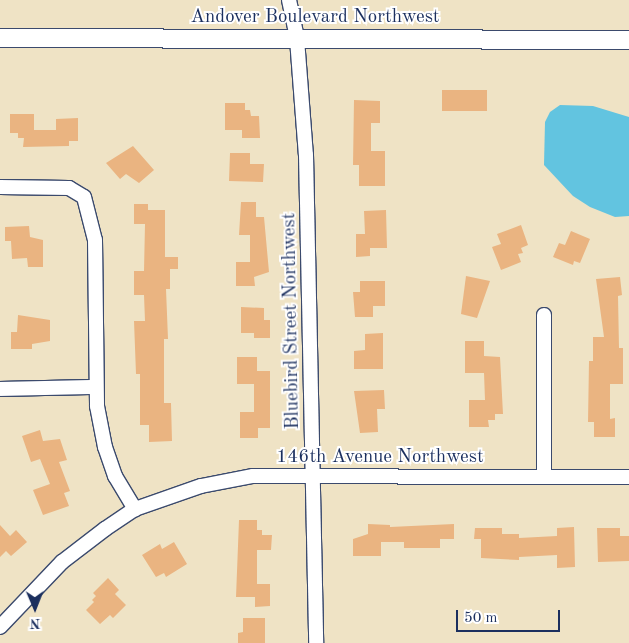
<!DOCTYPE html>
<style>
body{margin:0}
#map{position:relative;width:629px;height:643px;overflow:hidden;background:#efe3c5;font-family:"Old Standard TT",serif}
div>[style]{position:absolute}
.water>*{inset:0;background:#62c4e0}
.building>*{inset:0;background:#eab481;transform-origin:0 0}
.roads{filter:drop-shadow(1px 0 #3b4a6d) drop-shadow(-1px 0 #3b4a6d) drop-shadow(0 1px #3b4a6d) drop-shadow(0 -1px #3b4a6d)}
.minor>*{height:14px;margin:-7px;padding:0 7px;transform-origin:7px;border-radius:7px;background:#fff}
.tertiary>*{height:18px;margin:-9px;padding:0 9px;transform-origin:9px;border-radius:9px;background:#fff}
span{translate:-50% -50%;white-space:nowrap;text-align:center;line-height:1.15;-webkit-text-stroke:4px #fff;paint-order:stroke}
.street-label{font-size:19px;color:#1b2f5e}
.north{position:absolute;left:10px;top:583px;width:50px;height:50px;-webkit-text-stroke:4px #fff;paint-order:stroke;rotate:179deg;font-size:14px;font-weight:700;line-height:20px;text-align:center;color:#1b2f5e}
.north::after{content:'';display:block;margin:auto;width:18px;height:22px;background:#1b2f5e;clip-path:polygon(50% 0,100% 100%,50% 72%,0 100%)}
.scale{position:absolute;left:456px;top:610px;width:104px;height:22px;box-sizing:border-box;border:2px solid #1b2f5e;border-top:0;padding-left:6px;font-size:15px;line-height:18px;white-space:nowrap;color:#1b2f5e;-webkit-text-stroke:4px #fff;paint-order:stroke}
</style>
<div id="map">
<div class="water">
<i style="clip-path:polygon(560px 105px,593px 106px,629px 117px,629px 216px,615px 217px,590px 207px,573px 196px,544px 165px,545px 122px,550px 112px)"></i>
</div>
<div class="building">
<i style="left:487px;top:90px;width:21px;height:45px;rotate:90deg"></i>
<i style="clip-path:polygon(354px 100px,380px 101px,380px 123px,371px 123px,371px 151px,385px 151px,385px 186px,359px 186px,359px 165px,353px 165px)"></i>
<i style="clip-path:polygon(225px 103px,245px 103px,245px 110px,250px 110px,251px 116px,259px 116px,260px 138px,242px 138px,242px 130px,225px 130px)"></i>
<i style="clip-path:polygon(10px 114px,34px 114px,34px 130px,56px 130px,56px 119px,78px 118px,78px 141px,69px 141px,69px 146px,23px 147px,24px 138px,18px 138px,18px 133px,10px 133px)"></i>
<i style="clip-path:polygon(133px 146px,154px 170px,139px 183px,126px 174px,120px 179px,106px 163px)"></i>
<i style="clip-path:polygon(230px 153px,250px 153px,250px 164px,264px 164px,263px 182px,229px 181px)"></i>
<i style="clip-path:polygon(241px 202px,256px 202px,256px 217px,264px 217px,269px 272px,254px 277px,255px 286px,236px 286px,236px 262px,250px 262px,250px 235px,239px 235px)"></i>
<i style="clip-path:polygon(134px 204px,148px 204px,148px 210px,165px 210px,165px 257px,178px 257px,178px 269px,170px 269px,170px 289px,166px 289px,168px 339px,164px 339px,164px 403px,171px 403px,172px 441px,149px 442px,149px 425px,140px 425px,140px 374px,136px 374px,134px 321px,145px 321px,144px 295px,134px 295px,134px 271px,144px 271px,145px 224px,134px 224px)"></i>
<i style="clip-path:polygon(386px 210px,387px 248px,370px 248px,370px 256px,356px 257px,356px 234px,365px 234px,364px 211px)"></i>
<i style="clip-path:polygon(521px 225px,528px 245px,521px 248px,523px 253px,518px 254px,521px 262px,501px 270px,492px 247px,501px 244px,497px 234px)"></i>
<i style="clip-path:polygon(29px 226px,30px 237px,43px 240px,43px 267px,28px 267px,27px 258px,12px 259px,11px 241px,5px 241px,5px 227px)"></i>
<i style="clip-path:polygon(571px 231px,590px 239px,580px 263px,574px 261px,573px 265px,553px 257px,559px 243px,565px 245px)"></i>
<i style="clip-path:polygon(466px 276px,490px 281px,477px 318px,461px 314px)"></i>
<i style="clip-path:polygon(620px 277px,622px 295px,618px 296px,619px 348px,623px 348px,623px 384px,610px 384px,610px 419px,615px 418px,615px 437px,594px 437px,594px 422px,588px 422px,589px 361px,593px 361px,593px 337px,604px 337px,596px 279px)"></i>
<i style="clip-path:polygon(360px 281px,385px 281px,385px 306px,373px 306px,373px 317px,355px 317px,353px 292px,360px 292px)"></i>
<i style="clip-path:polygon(241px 307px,264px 308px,264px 320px,270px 320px,270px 338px,254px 338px,254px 333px,241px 333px)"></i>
<i style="clip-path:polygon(18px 315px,50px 320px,50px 341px,32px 344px,32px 349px,11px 349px,11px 332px,17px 332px)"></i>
<i style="clip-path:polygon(383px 333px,383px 369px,354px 369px,354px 351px,365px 350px,365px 334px)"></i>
<i style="clip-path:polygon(465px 341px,484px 341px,484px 356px,500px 357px,503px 414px,495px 414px,495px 420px,488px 420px,489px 427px,469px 427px,469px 400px,485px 400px,484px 373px,465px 373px)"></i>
<i style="clip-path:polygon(237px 357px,257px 357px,257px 371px,270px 371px,270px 428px,258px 428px,258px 438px,240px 438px,240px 412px,254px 412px,254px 384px,237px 384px)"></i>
<i style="clip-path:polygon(384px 390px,385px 409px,377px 409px,378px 432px,360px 433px,354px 391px)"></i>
<i style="clip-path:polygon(40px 430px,43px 441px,60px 439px,67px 460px,59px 462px,70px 491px,64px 493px,69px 506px,43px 515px,33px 490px,50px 484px,40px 459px,31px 462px,22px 436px)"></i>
<i style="clip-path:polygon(239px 520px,257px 520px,257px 530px,262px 530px,262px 535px,272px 535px,271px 550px,257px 550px,257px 584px,270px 584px,270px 606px,255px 607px,255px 597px,236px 597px)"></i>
<i style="clip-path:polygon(368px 524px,390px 525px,390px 527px,454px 524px,454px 539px,440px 539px,440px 548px,404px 548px,404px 542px,381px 542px,381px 556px,353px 556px,353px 539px,368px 534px)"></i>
<i style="clip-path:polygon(0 525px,10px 536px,16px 530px,27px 542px,11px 556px,6px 551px,0 557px)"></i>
<i style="clip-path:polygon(574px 527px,575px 567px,557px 568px,557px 555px,519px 557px,519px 560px,481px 558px,481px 539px,474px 539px,475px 528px,502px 528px,502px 534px,519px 534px,519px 538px,557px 536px,557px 528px)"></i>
<i style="clip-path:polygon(597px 528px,620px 528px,620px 536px,629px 536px,629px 561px,598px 562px)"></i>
<i style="clip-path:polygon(174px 542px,187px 564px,166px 577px,164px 573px,156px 577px,142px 555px,160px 544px,162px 549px)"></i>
<i style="clip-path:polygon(108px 578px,119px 590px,115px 594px,126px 605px,113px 618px,110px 615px,100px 624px,86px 610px,94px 602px,92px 600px,96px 596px,93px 593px)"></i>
<i style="clip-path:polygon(243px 618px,265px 618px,265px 643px,238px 643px,238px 633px,243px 632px)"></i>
</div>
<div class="roads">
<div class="minor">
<i style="left:289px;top:0;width:40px;rotate:78deg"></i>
<i style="left:297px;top:39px;width:116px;rotate:85.6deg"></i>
<i style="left:306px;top:155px;width:488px;rotate:88.8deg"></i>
<i style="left:0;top:187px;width:69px;rotate:0.8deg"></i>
<i style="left:69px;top:188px;width:17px;rotate:31deg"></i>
<i style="left:84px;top:197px;width:44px;rotate:75.7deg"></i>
<i style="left:95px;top:240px;width:166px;rotate:89.3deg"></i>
<i style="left:97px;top:406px;width:42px;rotate:79deg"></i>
<i style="left:105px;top:447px;width:31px;rotate:71deg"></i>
<i style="left:115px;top:476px;width:39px;rotate:59deg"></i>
<i style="left:0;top:389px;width:95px;rotate:-1.2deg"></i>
<i style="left:544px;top:477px;width:162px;rotate:-90deg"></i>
<i style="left:0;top:627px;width:90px;rotate:-46.4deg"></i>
<i style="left:62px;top:562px;width:54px;rotate:-37.5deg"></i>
<i style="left:105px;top:529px;width:36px;rotate:-34deg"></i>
<i style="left:135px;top:509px;width:70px;rotate:-19.2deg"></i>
<i style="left:201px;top:486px;width:53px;rotate:-10.9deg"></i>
<i style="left:253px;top:476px;width:376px;rotate:0.2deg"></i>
</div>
<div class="tertiary">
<i style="left:0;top:38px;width:629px;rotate:0.18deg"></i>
</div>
</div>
<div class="street-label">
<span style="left:315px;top:18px">Andover Boulevard Northwest</span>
<span style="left:292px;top:321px;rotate:-91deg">Bluebird Street Northwest</span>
<span style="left:380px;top:458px">146th Avenue Northwest</span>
</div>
<div class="north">N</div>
<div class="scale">50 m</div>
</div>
